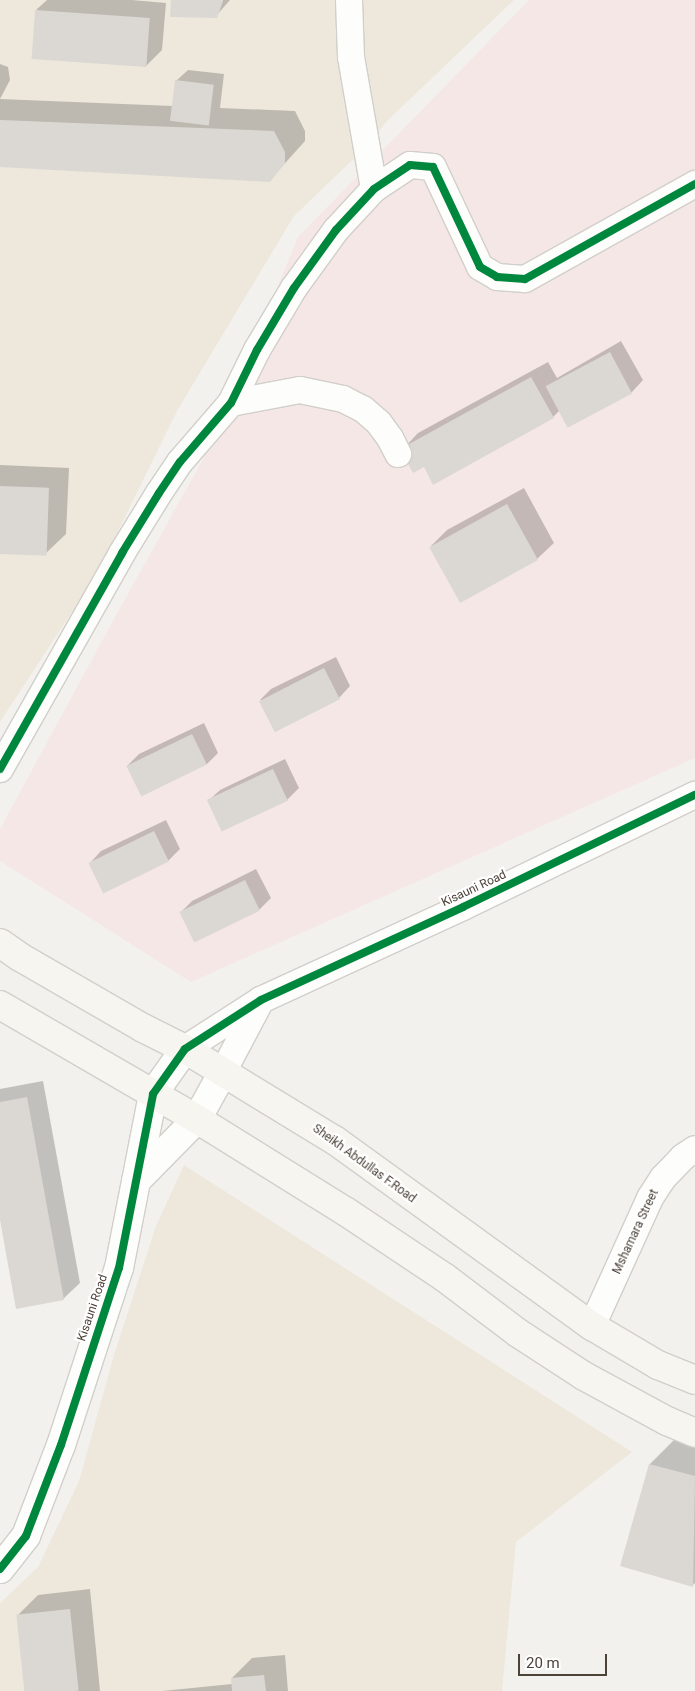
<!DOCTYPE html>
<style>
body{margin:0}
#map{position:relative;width:695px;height:1691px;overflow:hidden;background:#f3f1ed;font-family:Roboto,sans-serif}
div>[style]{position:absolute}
.education>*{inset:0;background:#eee8dc}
.medical>*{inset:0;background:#f5e7e5}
.shadow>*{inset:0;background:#0003}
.building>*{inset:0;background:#dbd8d4;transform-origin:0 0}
.roads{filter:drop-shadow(1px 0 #d1cfca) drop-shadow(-1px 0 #d1cfca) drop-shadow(0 1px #d1cfca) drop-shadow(0 -1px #d1cfca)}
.minor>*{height:26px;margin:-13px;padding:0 13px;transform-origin:13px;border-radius:13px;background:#fdfdfc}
.tertiary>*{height:28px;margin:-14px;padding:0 14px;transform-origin:14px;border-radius:14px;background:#fdfdfc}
.secondary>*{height:28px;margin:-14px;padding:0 14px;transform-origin:14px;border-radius:14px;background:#f7f5f0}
.cycleway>*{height:8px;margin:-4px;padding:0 4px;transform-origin:4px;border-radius:4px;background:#00873e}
span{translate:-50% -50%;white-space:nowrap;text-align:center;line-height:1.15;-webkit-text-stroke:4.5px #fff;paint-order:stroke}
.street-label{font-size:12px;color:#4b4238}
.scale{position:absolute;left:518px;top:1654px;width:89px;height:22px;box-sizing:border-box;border:2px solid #4b4238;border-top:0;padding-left:6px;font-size:15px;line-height:18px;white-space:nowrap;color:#4b4238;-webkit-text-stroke:4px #fff;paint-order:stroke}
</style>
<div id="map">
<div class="education">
<i style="clip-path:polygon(0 0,514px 0,387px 121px,367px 146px,294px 216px,177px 411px,98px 572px,0 722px)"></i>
<i style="clip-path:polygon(184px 1165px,632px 1452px,516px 1542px,502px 1691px,0 1691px,0 1603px,38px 1567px,79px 1481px,114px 1355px,156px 1226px)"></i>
</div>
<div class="medical">
<i style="clip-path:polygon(529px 0,695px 0,695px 758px,191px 982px,0 861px,0 829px,115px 617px,215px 438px,298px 237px)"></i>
</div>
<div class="shadow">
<i style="clip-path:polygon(47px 0,132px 0,166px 3px,162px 50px,145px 67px,36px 10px)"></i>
<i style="clip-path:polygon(172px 0,230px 0,216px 16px)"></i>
<i style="clip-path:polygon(0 64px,8px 67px,10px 80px,0 99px,173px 106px,176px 81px,188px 70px,224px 74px,220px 108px,295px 111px,305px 131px,305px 141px,269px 181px,0 165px)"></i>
<i style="clip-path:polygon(621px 341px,643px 380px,632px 392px,569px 426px,560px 410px,553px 417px,424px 465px,402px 450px,418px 433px,548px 362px,557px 378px)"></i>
<i style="clip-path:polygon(0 453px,0 465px,69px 468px,66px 534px,45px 554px,0 552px)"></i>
<i style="clip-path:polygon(524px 488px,554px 543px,537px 559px,431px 546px,447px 530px)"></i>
<i style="clip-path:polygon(336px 657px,350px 686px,339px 698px,260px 700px,271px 689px)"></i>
<i style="clip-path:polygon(204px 723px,218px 753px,207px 764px,142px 795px,127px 766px,139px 754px)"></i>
<i style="clip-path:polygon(285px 759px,299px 788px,287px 800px,208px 801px,220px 790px)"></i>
<i style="clip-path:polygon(166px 820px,180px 849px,168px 861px,104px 892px,90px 863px,101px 851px)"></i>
<i style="clip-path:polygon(256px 869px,271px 898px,259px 910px,181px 912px,192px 901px)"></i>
<i style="clip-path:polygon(43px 1081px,80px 1283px,63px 1299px,0 1213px,0 1089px)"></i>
<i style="clip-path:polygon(680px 1434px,695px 1438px,695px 1583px,693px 1585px,621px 1565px,650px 1464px)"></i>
<i style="clip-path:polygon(90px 1589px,100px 1691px,25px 1691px,18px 1615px,38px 1595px)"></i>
<i style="clip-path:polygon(285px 1655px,288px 1691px,162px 1691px,232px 1684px,232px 1678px,252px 1658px)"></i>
</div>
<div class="building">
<i style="clip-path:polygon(171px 0,223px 0,223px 1px,217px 18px,170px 17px)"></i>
<i style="left:35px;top:10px;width:115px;height:49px;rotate:4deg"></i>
<i style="left:175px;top:80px;width:39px;height:41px;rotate:7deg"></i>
<i style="clip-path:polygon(0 120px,274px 131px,285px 152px,285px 163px,270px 182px,0 167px)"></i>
<i style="left:610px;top:352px;width:47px;height:73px;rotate:62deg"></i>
<i style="clip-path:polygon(531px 377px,554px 418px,433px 485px,424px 467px,413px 473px,400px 449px)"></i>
<i style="left:0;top:486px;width:49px;height:68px;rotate:2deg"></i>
<i style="left:507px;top:504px;width:64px;height:89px;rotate:61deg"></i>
<i style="left:324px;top:668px;width:35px;height:73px;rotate:63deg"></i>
<i style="left:192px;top:734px;width:34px;height:73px;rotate:64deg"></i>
<i style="left:273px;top:769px;width:35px;height:73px;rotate:65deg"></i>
<i style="left:154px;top:831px;width:34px;height:73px;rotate:64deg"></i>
<i style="left:245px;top:880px;width:34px;height:73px;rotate:64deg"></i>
<i style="clip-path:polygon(27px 1097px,64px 1300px,16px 1309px,0 1220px,0 1102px)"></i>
<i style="clip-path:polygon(649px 1464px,695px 1476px,693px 1587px,620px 1566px)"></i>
<i style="left:70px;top:1609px;width:82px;height:54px;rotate:84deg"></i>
<i style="clip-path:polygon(264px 1675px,266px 1691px,232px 1691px,231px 1678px)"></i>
</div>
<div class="roads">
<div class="minor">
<i style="left:349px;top:0;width:57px;rotate:88deg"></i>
<i style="left:351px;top:57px;width:134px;rotate:80.1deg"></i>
<i style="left:231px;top:403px;width:70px;rotate:-10.7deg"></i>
<i style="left:300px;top:390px;width:44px;rotate:11.8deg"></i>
<i style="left:343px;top:399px;width:22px;rotate:27deg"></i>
<i style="left:363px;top:409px;width:21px;rotate:41deg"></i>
<i style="left:379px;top:423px;width:19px;rotate:54deg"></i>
<i style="left:390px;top:438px;width:18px;rotate:63deg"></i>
<i style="left:0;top:769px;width:248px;rotate:-60.5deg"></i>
<i style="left:122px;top:553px;width:70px;rotate:-58.3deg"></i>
<i style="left:159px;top:493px;width:37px;rotate:-56deg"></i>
<i style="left:180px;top:462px;width:78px;rotate:-49.2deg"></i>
<i style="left:231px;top:403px;width:59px;rotate:-63.9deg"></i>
<i style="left:257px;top:350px;width:72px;rotate:-59.2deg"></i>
<i style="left:294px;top:288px;width:72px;rotate:-54.1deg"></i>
<i style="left:336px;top:230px;width:56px;rotate:-47.2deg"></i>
<i style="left:374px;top:189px;width:43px;rotate:-33.7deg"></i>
<i style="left:410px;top:165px;width:23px;rotate:5deg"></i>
<i style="left:433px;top:167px;width:110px;rotate:64.8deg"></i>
<i style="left:480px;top:267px;width:20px;rotate:30deg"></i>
<i style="left:497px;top:277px;width:28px;rotate:4deg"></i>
<i style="left:525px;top:279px;width:195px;rotate:-29.2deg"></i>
<i style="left:185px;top:1049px;width:90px;rotate:-32.8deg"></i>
<i style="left:261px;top:1000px;width:222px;rotate:-24.7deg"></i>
<i style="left:463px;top:907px;width:258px;rotate:-25.8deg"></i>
<i style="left:223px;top:1072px;width:81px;rotate:-62.2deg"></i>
<i style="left:592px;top:1326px;width:141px;rotate:-65.6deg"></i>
<i style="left:650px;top:1198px;width:24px;rotate:-57deg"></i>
<i style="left:663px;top:1178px;width:29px;rotate:-46deg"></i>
<i style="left:683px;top:1157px;width:14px;rotate:-34deg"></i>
</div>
<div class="tertiary">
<i style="left:136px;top:1181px;width:87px;rotate:-45.5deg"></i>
<i style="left:197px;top:1119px;width:54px;rotate:-61deg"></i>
<i style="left:0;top:1569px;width:42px;rotate:-51.8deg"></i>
<i style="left:26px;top:1536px;width:97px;rotate:-69deg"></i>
<i style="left:61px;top:1445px;width:186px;rotate:-71.9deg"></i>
<i style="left:119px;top:1268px;width:177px;rotate:-78.9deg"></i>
<i style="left:153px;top:1094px;width:55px;rotate:-54.6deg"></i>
</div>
<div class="secondary">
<i style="left:0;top:943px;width:24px;rotate:35deg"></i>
<i style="left:20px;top:957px;width:142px;rotate:30deg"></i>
<i style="left:143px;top:1028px;width:47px;rotate:26.6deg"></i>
<i style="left:185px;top:1049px;width:177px;rotate:31.4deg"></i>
<i style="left:336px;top:1141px;width:316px;rotate:35.9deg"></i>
<i style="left:592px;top:1326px;width:77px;rotate:30.6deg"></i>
<i style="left:658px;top:1365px;width:40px;rotate:22deg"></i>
<i style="left:0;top:1005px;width:228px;rotate:30.1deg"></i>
<i style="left:197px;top:1119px;width:174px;rotate:31.9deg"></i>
<i style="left:345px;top:1211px;width:119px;rotate:33.7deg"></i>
<i style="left:444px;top:1277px;width:93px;rotate:37.1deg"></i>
<i style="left:518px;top:1333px;width:79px;rotate:33.1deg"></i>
<i style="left:584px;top:1376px;width:94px;rotate:28.5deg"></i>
<i style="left:667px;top:1421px;width:30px;rotate:23deg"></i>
</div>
</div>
<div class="cycleway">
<i style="left:0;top:769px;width:248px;rotate:-60.5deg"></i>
<i style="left:122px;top:553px;width:70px;rotate:-58.3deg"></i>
<i style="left:159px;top:493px;width:37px;rotate:-56deg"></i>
<i style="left:180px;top:462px;width:78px;rotate:-49.2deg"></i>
<i style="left:231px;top:403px;width:59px;rotate:-63.9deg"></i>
<i style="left:257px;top:350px;width:72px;rotate:-59.2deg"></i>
<i style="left:294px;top:288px;width:72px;rotate:-54.1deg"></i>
<i style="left:336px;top:230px;width:56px;rotate:-47.2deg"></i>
<i style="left:374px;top:189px;width:43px;rotate:-33.7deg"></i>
<i style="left:410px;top:165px;width:23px;rotate:5deg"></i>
<i style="left:433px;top:167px;width:110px;rotate:64.8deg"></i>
<i style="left:480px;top:267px;width:20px;rotate:30deg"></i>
<i style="left:497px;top:277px;width:28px;rotate:4deg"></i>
<i style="left:525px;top:279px;width:195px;rotate:-29.2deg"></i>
<i style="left:0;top:1569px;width:42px;rotate:-51.8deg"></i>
<i style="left:26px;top:1536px;width:97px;rotate:-69deg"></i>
<i style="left:61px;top:1445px;width:186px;rotate:-71.9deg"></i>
<i style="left:119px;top:1268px;width:177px;rotate:-78.9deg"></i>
<i style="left:153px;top:1094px;width:55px;rotate:-54.6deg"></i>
<i style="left:185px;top:1049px;width:90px;rotate:-32.8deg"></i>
<i style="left:261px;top:1000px;width:222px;rotate:-24.7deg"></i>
<i style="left:463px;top:907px;width:258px;rotate:-25.8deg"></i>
</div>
<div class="street-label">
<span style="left:474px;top:889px;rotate:-25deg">Kisauni Road</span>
<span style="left:364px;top:1164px;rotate:36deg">Sheikh Abdullas F.Road</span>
<span style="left:636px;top:1232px;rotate:-65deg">Mshamara Street</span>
<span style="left:93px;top:1308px;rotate:-71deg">Kisauni Road</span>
</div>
<div class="scale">20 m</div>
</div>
